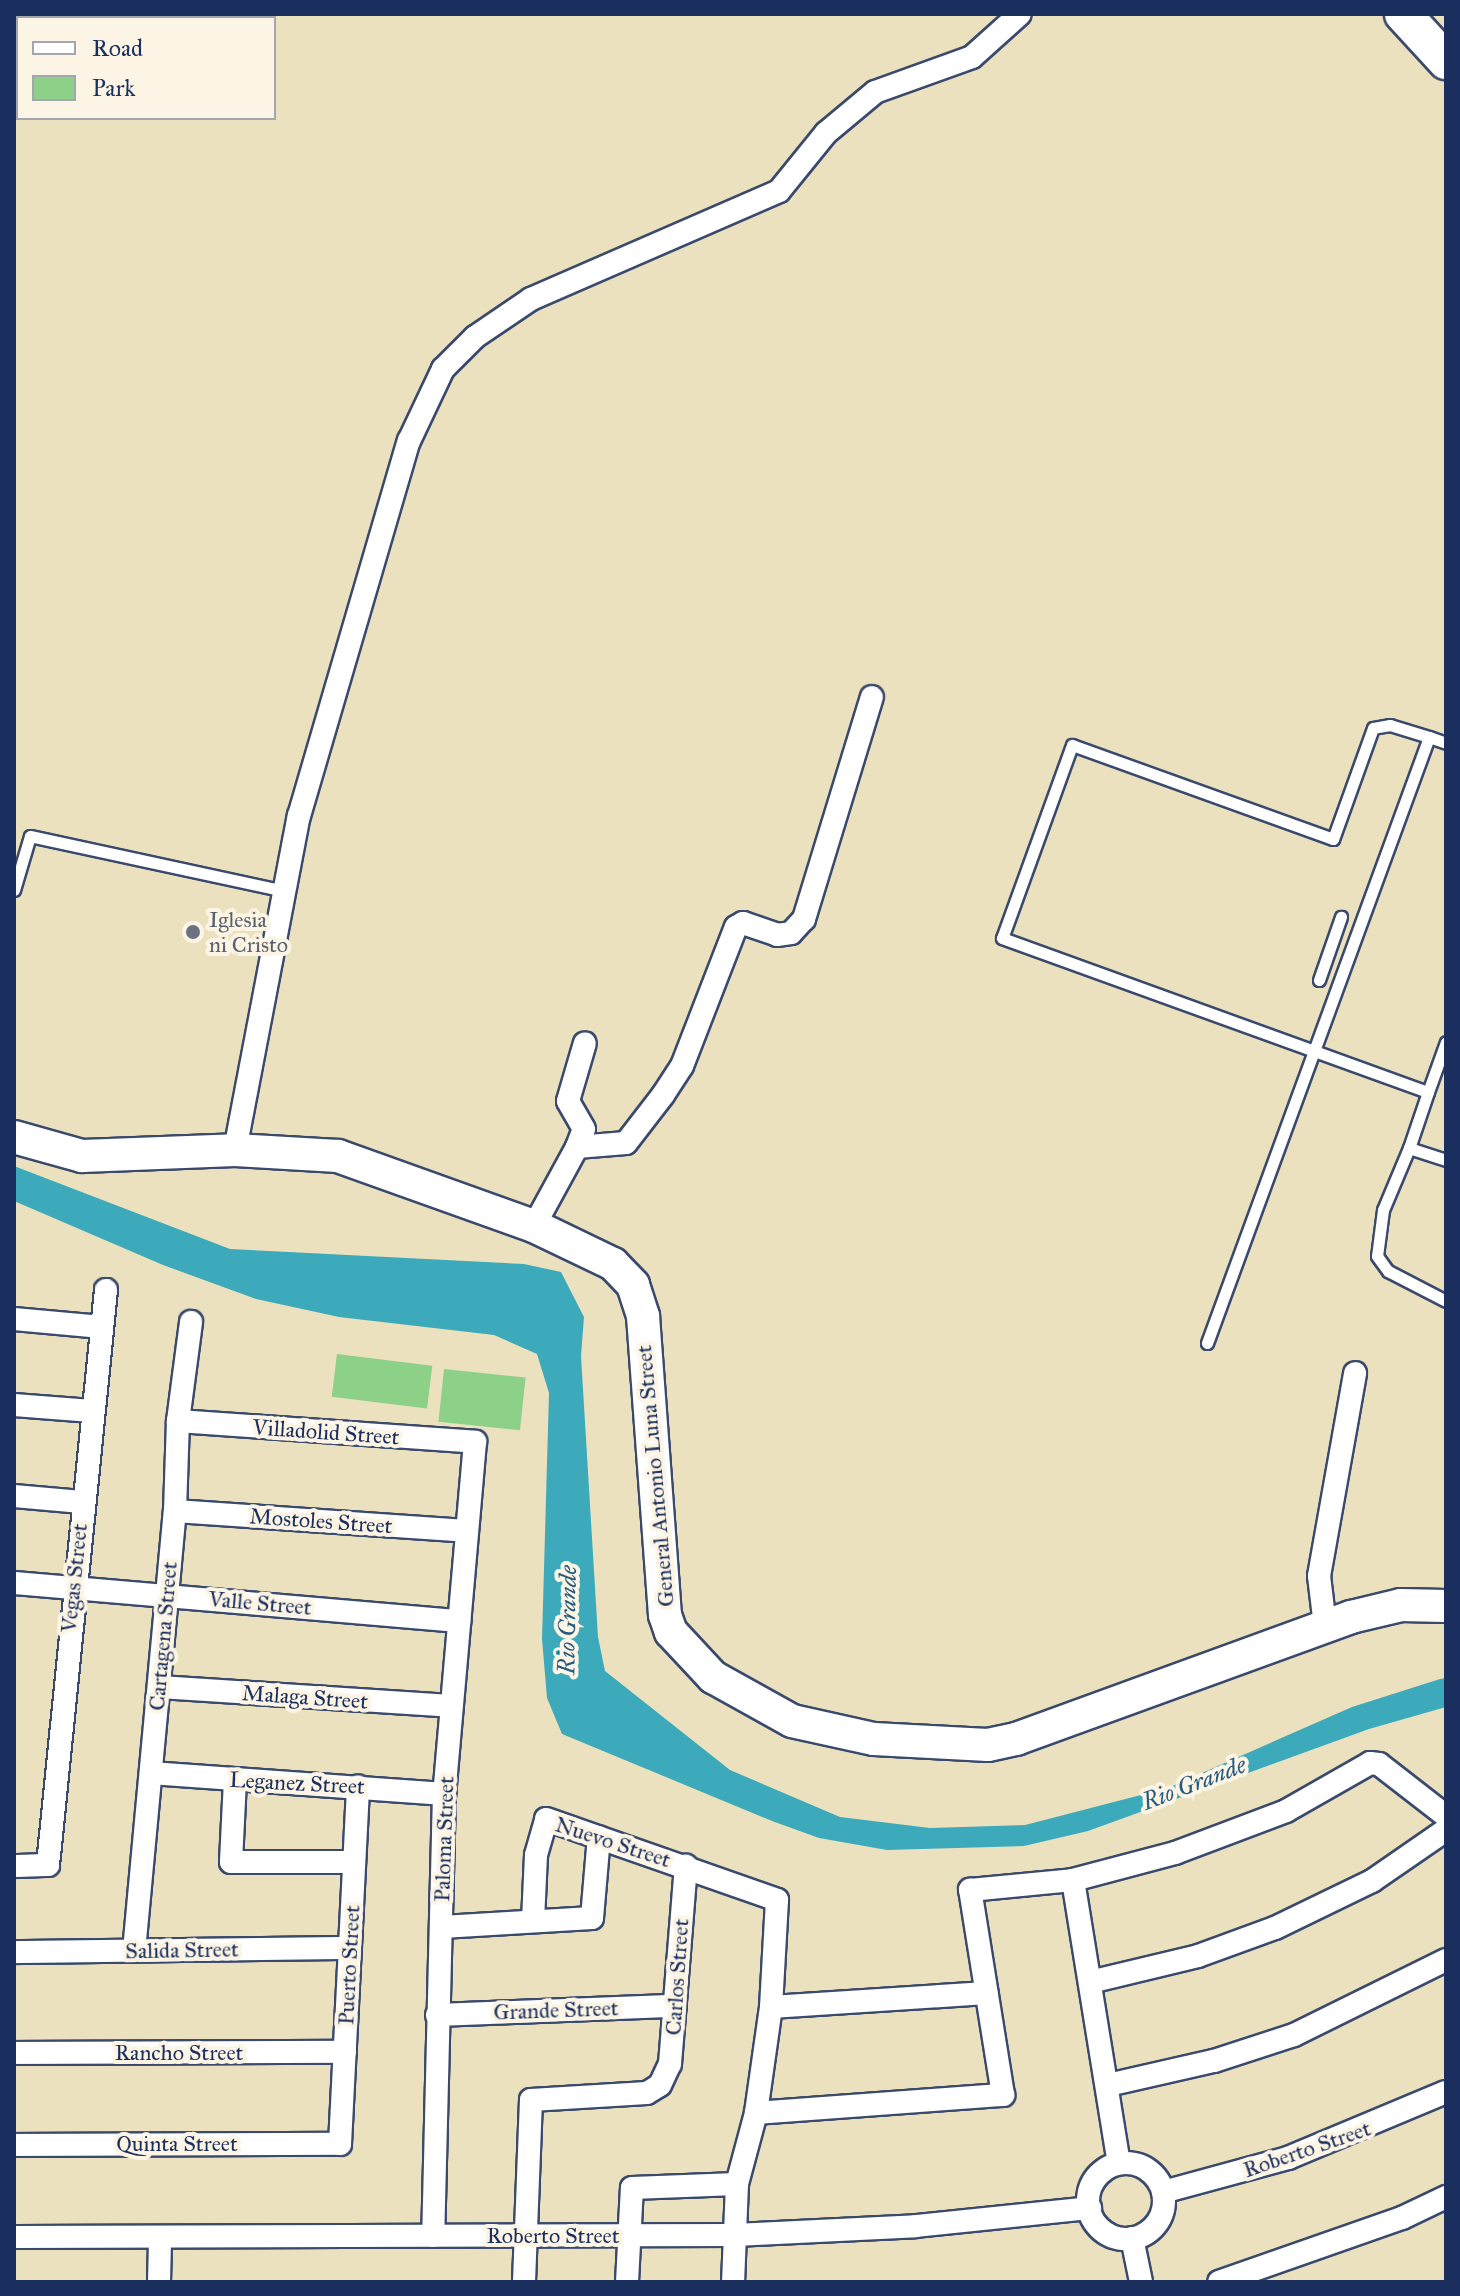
<!DOCTYPE html>
<style>
body{margin:0}
#map{position:relative;width:1460px;height:2296px;overflow:hidden;background:#ebe1bf;font-family:"IM FELL Great Primer",serif}
div>[style]{position:absolute}
.green>*{inset:0;background:#8dd088;transform-origin:0 0}
.water>*{inset:0;background:#3caabb}
.roads{filter:drop-shadow(2px 0 #3a4a6d) drop-shadow(-2px 0 #3a4a6d) drop-shadow(0 2px #3a4a6d) drop-shadow(0 -2px #3a4a6d)}
.service>*{height:11px;margin:-5.5px;padding:0 5.5px;transform-origin:5.5px;border-radius:5.5px;background:#fff}
.minor>*{height:22px;margin:-11px;padding:0 11px;transform-origin:11px;border-radius:11px;background:#fff}
.minor>.ring{margin:-11px;padding:0;box-sizing:content-box;background:none;border:22px solid #fff;border-radius:50%}
.secondary>*{height:32px;margin:-16px;padding:0 16px;transform-origin:16px;border-radius:16px;background:#fff}
.primary>*{height:36px;margin:-18px;padding:0 18px;transform-origin:18px;border-radius:18px;background:#fff}
.dots>*{width:22px;height:22px;translate:-50% -50%;box-sizing:border-box;border:4px solid #fcf5e5;border-radius:50%}
span{translate:-50% -50%;white-space:nowrap;text-align:center;line-height:1.15;-webkit-text-stroke:8px #fcf5e5;paint-order:stroke}
.worship-label{font-size:22px;color:#5b616d}
.left{translate:0 -50%;text-align:left}
.street-label{font-size:22px;color:#1b2f5e}
.water-label{font-size:24px;color:#275a7f;font-style:italic}
.frame{position:absolute;inset:0;border:16px solid #1b2f5e;pointer-events:none}
.legend{position:absolute;left:16px;top:16px;width:260px;height:104px;box-sizing:border-box;background:#fcf5e5;border:2px solid #a2a6af;margin:0;padding:10px 14px;list-style:none;font-size:24px;color:#1b2f5e}
.legend li{display:flex;align-items:center;gap:16px;height:40px}
.legend b{width:40px;border:2px solid #a2a6af}
</style>
<div id="map">
<div class="green">
<i style="left:337px;top:1354px;width:96px;height:43px;rotate:7deg"></i>
<i style="left:444px;top:1369px;width:82px;height:53px;rotate:6deg"></i>
</div>
<div class="water">
<i style="clip-path:polygon(14px 1166px,230px 1249px,524px 1264px,561px 1272px,584px 1317px,581px 1356px,598px 1637px,605px 1671px,730px 1770px,840px 1817px,930px 1828px,1025px 1825px,1168px 1788px,1352px 1707px,1440px 1679px,1446px 1678px,1446px 1707px,1369px 1729px,1088px 1831px,1024px 1846px,887px 1850px,819px 1838px,772px 1821px,562px 1734px,547px 1698px,542px 1639px,549px 1393px,537px 1354px,494px 1335px,339px 1317px,256px 1299px,163px 1265px,14px 1201px)"></i>
</div>
<div class="roads">
<div class="service">
<i style="left:1429px;top:737px;width:41px;rotate:-162.9deg"></i>
<i style="left:1390px;top:725px;width:17px;rotate:170deg"></i>
<i style="left:1373px;top:728px;width:118px;rotate:109.8deg"></i>
<i style="left:1333px;top:839px;width:277px;rotate:-160.2deg"></i>
<i style="left:1072px;top:745px;width:205px;rotate:109.9deg"></i>
<i style="left:1002px;top:938px;width:453px;rotate:19.9deg"></i>
<i style="left:1428px;top:1092px;width:53px;rotate:-70.2deg"></i>
<i style="left:14px;top:890px;width:56px;rotate:-73.5deg"></i>
<i style="left:30px;top:836px;width:260px;rotate:12.2deg"></i>
<i style="left:1319px;top:980px;width:67px;rotate:-70.8deg"></i>
<i style="left:1428px;top:1092px;width:59px;rotate:108.7deg"></i>
<i style="left:1409px;top:1148px;width:39px;rotate:18deg"></i>
<i style="left:1409px;top:1148px;width:67px;rotate:112.8deg"></i>
<i style="left:1383px;top:1210px;width:46px;rotate:97.4deg"></i>
<i style="left:1377px;top:1256px;width:19px;rotate:54deg"></i>
<i style="left:1388px;top:1271px;width:65px;rotate:27.3deg"></i>
<i style="left:1207px;top:1343px;width:645px;rotate:-69.88deg"></i>
<i style="left:1429px;top:737px;width:18px;rotate:19deg"></i>
</div>
<div class="minor">
<i style="left:577px;top:1147px;width:19px;rotate:-69deg"></i>
<i style="left:584px;top:1129px;width:32px;rotate:-120deg"></i>
<i style="left:568px;top:1101px;width:60px;rotate:-73.7deg"></i>
<i style="left:235px;top:1150px;width:340px;rotate:-79.2deg"></i>
<i style="left:299px;top:816px;width:391px;rotate:-73.7deg"></i>
<i style="left:409px;top:441px;width:80px;rotate:-64.7deg"></i>
<i style="left:443px;top:369px;width:45px;rotate:-45deg"></i>
<i style="left:475px;top:337px;width:68px;rotate:-34.2deg"></i>
<i style="left:531px;top:299px;width:270px;rotate:-23.5deg"></i>
<i style="left:779px;top:191px;width:75px;rotate:-51deg"></i>
<i style="left:826px;top:133px;width:64px;rotate:-39.9deg"></i>
<i style="left:875px;top:92px;width:103px;rotate:-19.8deg"></i>
<i style="left:972px;top:57px;width:64px;rotate:-41.9deg"></i>
<i style="left:534px;top:1226px;width:90px;rotate:-61.4deg"></i>
<i style="left:577px;top:1147px;width:49px;rotate:-4.7deg"></i>
<i style="left:626px;top:1143px;width:61px;rotate:-52.4deg"></i>
<i style="left:663px;top:1095px;width:35px;rotate:-57deg"></i>
<i style="left:682px;top:1066px;width:149px;rotate:-68.8deg"></i>
<i style="left:736px;top:927px;width:8px;rotate:-30deg"></i>
<i style="left:743px;top:923px;width:36px;rotate:19deg"></i>
<i style="left:777px;top:935px;width:14px;rotate:-8deg"></i>
<i style="left:791px;top:933px;width:19px;rotate:-47deg"></i>
<i style="left:804px;top:919px;width:232px;rotate:-73deg"></i>
<i style="left:14px;top:1319px;width:88px;rotate:5.2deg"></i>
<i style="left:14px;top:1405px;width:78px;rotate:4.4deg"></i>
<i style="left:178px;top:1421px;width:298px;rotate:4deg"></i>
<i style="left:475px;top:1442px;width:353px;rotate:95deg"></i>
<i style="left:444px;top:1794px;width:442px;rotate:91.4deg"></i>
<i style="left:14px;top:1496px;width:68px;rotate:5deg"></i>
<i style="left:175px;top:1511px;width:292px;rotate:3.9deg"></i>
<i style="left:14px;top:1583px;width:447px;rotate:4.9deg"></i>
<i style="left:1325px;top:1626px;width:50px;rotate:-96.8deg"></i>
<i style="left:1319px;top:1576px;width:206px;rotate:-79.9deg"></i>
<i style="left:159px;top:1687px;width:293px;rotate:3.7deg"></i>
<i style="left:151px;top:1773px;width:294px;rotate:4.1deg"></i>
<i style="left:235px;top:1780px;width:82px;rotate:92.8deg"></i>
<i style="left:231px;top:1862px;width:123px"></i>
<i style="left:14px;top:1866px;width:34px;rotate:-2deg"></i>
<i style="left:48px;top:1865px;width:578px;rotate:-84.24deg"></i>
<i style="left:1073px;top:1880px;width:287px;rotate:80.8deg"></i>
<i style="left:533px;top:1921px;width:66px;rotate:-87.4deg"></i>
<i style="left:536px;top:1855px;width:37px;rotate:-74deg"></i>
<i style="left:546px;top:1819px;width:245px;rotate:19.3deg"></i>
<i style="left:777px;top:1900px;width:107px;rotate:93.2deg"></i>
<i style="left:771px;top:2007px;width:107px;rotate:98.1deg"></i>
<i style="left:756px;top:2113px;width:73px;rotate:105deg"></i>
<i style="left:737px;top:2184px;width:98px;rotate:92.3deg"></i>
<i style="left:442px;top:1927px;width:150px;rotate:-3.4deg"></i>
<i style="left:592px;top:1918px;width:81px;rotate:-85.1deg"></i>
<i style="left:134px;top:1951px;width:442px;rotate:-84.7deg"></i>
<i style="left:175px;top:1511px;width:90px;rotate:-88.1deg"></i>
<i style="left:178px;top:1421px;width:100px;rotate:-82.5deg"></i>
<i style="left:14px;top:1952px;width:336px;rotate:-0.7deg"></i>
<i style="left:1090px;top:1982px;width:111px;rotate:-13.5deg"></i>
<i style="left:1198px;top:1956px;width:82px;rotate:-20deg"></i>
<i style="left:1275px;top:1928px;width:108px;rotate:-25.9deg"></i>
<i style="left:1372px;top:1881px;width:90px;rotate:-34.6deg"></i>
<i style="left:771px;top:2007px;width:216px;rotate:-3.7deg"></i>
<i style="left:437px;top:2015px;width:238px;rotate:-2.2deg"></i>
<i style="left:14px;top:2053px;width:331px;rotate:-0.2deg"></i>
<i style="left:1108px;top:2085px;width:109px;rotate:-12.8deg"></i>
<i style="left:1214px;top:2061px;width:84px;rotate:-18deg"></i>
<i style="left:1294px;top:2035px;width:169px;rotate:-26.3deg"></i>
<i style="left:756px;top:2113px;width:248px;rotate:-4.2deg"></i>
<i style="left:1003px;top:2095px;width:208px;rotate:-99.1deg"></i>
<i style="left:970px;top:1890px;width:103px;rotate:-5.5deg"></i>
<i style="left:1073px;top:1880px;width:106px;rotate:-14.8deg"></i>
<i style="left:1175px;top:1853px;width:119px;rotate:-20.7deg"></i>
<i style="left:1286px;top:1811px;width:97px;rotate:-29.7deg"></i>
<i style="left:1370px;top:1763px;width:9px;rotate:6deg"></i>
<i style="left:1379px;top:1764px;width:85px;rotate:37.8deg"></i>
<i style="left:14px;top:2145px;width:326px;rotate:-0.2deg"></i>
<i style="left:340px;top:2144px;width:358px;rotate:-87.1deg"></i>
<i class="ring" style="left:1088px;top:2163px;width:54px;height:54px"></i>
<i style="left:1163px;top:2192px;width:130px;rotate:-15.2deg"></i>
<i style="left:1288px;top:2158px;width:171px;rotate:-22.7deg"></i>
<i style="left:14px;top:2237px;width:721px;rotate:-0.16deg"></i>
<i style="left:735px;top:2235px;width:181px;rotate:-2.8deg"></i>
<i style="left:916px;top:2226px;width:175px;rotate:-5.9deg"></i>
<i style="left:1132px;top:2238px;width:45px;rotate:78.4deg"></i>
<i style="left:159px;top:2282px;width:42px;rotate:-88.6deg"></i>
<i style="left:524px;top:2282px;width:182px;rotate:-87.8deg"></i>
<i style="left:531px;top:2100px;width:116px;rotate:-3.5deg"></i>
<i style="left:647px;top:2093px;width:15px;rotate:-32deg"></i>
<i style="left:660px;top:2085px;width:23px;rotate:-65deg"></i>
<i style="left:670px;top:2064px;width:199px;rotate:-85.4deg"></i>
<i style="left:627px;top:2282px;width:94px;rotate:-87deg"></i>
<i style="left:632px;top:2188px;width:105px;rotate:-2.2deg"></i>
<i style="left:1219px;top:2282px;width:194px;rotate:-19.3deg"></i>
<i style="left:1402px;top:2218px;width:49px;rotate:-25.5deg"></i>
</div>
<div class="secondary">
<i style="left:14px;top:1137px;width:71px;rotate:15.6deg"></i>
<i style="left:82px;top:1156px;width:153px;rotate:-2.2deg"></i>
<i style="left:235px;top:1150px;width:103px;rotate:3.3deg"></i>
<i style="left:338px;top:1156px;width:208px;rotate:19.7deg"></i>
<i style="left:534px;top:1226px;width:88px;rotate:25.7deg"></i>
<i style="left:613px;top:1264px;width:29px;rotate:46deg"></i>
<i style="left:633px;top:1285px;width:33px;rotate:72deg"></i>
<i style="left:643px;top:1316px;width:300px;rotate:85.8deg"></i>
<i style="left:665px;top:1615px;width:18px;rotate:71deg"></i>
<i style="left:671px;top:1632px;width:62px;rotate:47deg"></i>
<i style="left:713px;top:1677px;width:90px;rotate:29.1deg"></i>
<i style="left:792px;top:1721px;width:84px;rotate:12.4deg"></i>
<i style="left:874px;top:1739px;width:114px;rotate:3deg"></i>
<i style="left:988px;top:1745px;width:29px;rotate:-12deg"></i>
<i style="left:1016px;top:1739px;width:357px;rotate:-20deg"></i>
<i style="left:1351px;top:1617px;width:51px;rotate:-13.5deg"></i>
<i style="left:1401px;top:1605px;width:45px;rotate:1.3deg"></i>
</div>
<div class="primary">
<i style="left:1403px;top:14px;width:64px;rotate:47.5deg"></i>
</div>
</div>
<div class="dots">
<i style="left:193px;top:932px;background:#6b7280"></i>
</div>
<div class="worship-label">
<span class="left" style="left:209px;top:932px">Iglesia<br>ni Cristo</span>
</div>
<div class="street-label">
<span style="left:326px;top:1432px;rotate:4deg">Villadolid Street</span>
<span style="left:655px;top:1476px;rotate:-95deg">General Antonio Luna Street</span>
<span style="left:321px;top:1521px;rotate:4deg">Mostoles Street</span>
<span style="left:74px;top:1578px;rotate:-84deg">Vegas Street</span>
<span style="left:260px;top:1603px;rotate:5deg">Valle Street</span>
<span style="left:163px;top:1636px;rotate:-85deg">Cartagena Street</span>
<span style="left:305px;top:1697px;rotate:4deg">Malaga Street</span>
<span style="left:297px;top:1783px;rotate:3deg">Leganez Street</span>
<span style="left:444px;top:1839px;rotate:-88deg">Paloma Street</span>
<span style="left:613px;top:1842px;rotate:18deg">Nuevo Street</span>
<span style="left:182px;top:1950px;rotate:-1deg">Salida Street</span>
<span style="left:349px;top:1965px;rotate:-87deg">Puerto Street</span>
<span style="left:677px;top:1977px;rotate:-86deg">Carlos Street</span>
<span style="left:556px;top:2010px;rotate:-2deg">Grande Street</span>
<span style="left:179px;top:2053px">Rancho Street</span>
<span style="left:177px;top:2144px">Quinta Street</span>
<span style="left:1307px;top:2149px;rotate:-19deg">Roberto Street</span>
<span style="left:553px;top:2236px">Roberto Street</span>
</div>
<div class="water-label">
<span style="left:568px;top:1620px;rotate:-89deg">Rio Grande</span>
<span style="left:1194px;top:1784px;rotate:-21deg">Rio Grande</span>
</div>
<div class="frame"></div>
<ul class="legend">
<li><b style="height:10px;background:#fff"></b>Road</li>
<li><b style="height:22px;background:#8dd088"></b>Park</li>
</ul>
</div>
